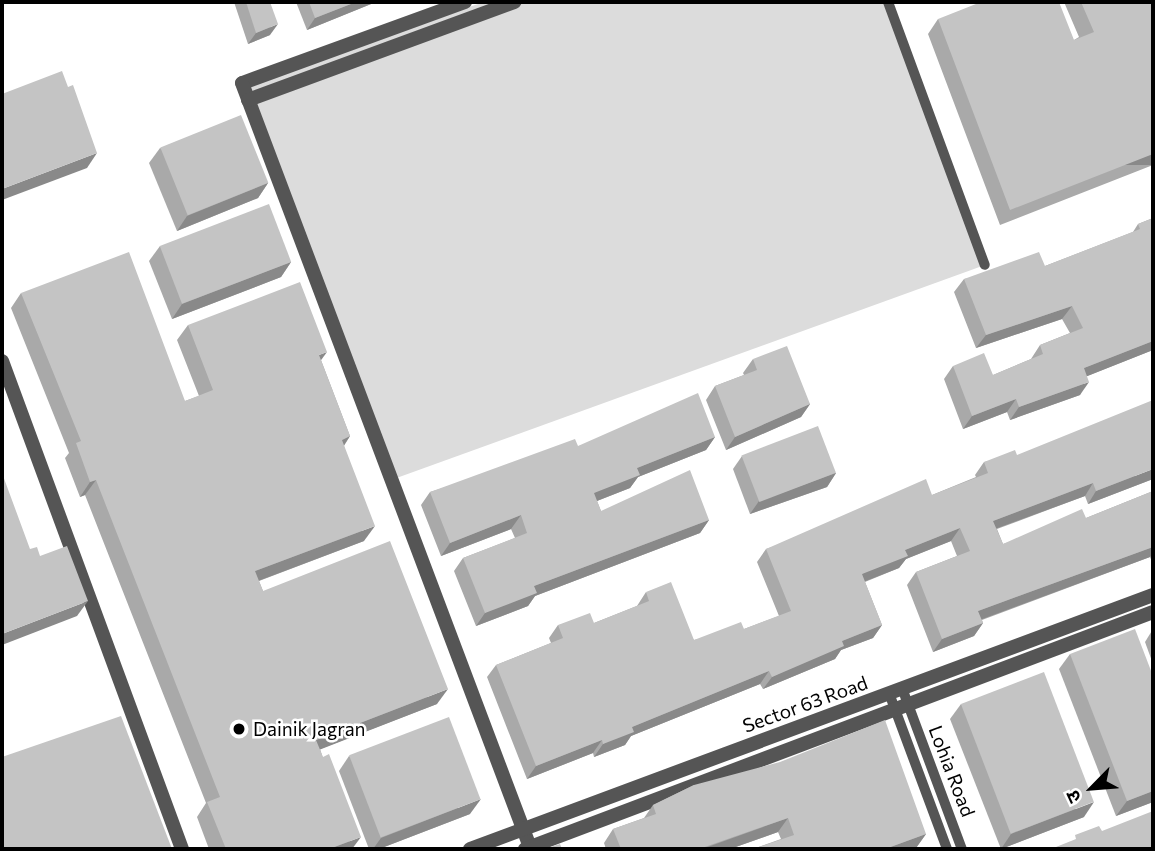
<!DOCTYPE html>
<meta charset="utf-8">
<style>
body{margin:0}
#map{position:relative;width:1155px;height:851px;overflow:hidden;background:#fff;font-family:Commissioner,"Noto Sans Devanagari",sans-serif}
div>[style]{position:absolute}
.green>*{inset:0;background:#dcdcdc}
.minor>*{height:10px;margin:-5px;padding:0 5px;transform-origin:5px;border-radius:5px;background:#555}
.tertiary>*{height:14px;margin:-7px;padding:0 7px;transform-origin:7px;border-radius:7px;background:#555}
.wall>*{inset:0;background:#a9a9a9}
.shaded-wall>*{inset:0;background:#898989;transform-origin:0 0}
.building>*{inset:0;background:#c4c4c4;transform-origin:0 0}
.dots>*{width:19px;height:19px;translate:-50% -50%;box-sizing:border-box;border:4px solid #fff;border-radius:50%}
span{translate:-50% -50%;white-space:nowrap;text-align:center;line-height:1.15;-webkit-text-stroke:5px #fff;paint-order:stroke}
.street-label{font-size:19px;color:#000}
.poi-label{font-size:19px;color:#000}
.left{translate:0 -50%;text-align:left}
.frame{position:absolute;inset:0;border:4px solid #000;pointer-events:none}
.north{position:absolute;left:1057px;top:753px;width:70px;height:70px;-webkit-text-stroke:5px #fff;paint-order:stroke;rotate:245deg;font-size:19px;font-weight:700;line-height:28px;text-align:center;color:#000}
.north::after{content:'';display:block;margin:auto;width:24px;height:32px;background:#000;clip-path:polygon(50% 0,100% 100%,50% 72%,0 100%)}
</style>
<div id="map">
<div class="green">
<i style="clip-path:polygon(484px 2px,888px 2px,985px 265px,391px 480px,242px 83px)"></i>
</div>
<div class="minor">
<i style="left:888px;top:2px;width:280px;rotate:69.8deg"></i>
<i style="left:902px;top:688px;width:172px;rotate:69.6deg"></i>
<i style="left:889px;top:693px;width:166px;rotate:69.6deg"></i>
</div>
<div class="tertiary">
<i style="left:465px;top:2px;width:237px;rotate:160deg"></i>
<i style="left:242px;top:83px;width:816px;rotate:69.35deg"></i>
<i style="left:248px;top:100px;width:284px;rotate:-20.2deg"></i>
<i style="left:2px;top:361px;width:520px;rotate:69.75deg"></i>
<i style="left:470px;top:849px;width:729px;rotate:-20.4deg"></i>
<i style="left:525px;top:849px;width:671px;rotate:-20.68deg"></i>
</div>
<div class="wall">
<i style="clip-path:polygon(234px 2px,270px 2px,270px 35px,248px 44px)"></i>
<i style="clip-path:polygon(296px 2px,376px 2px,307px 30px)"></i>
<i style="clip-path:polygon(1064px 2px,1153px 2px,1153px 165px,1000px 225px,928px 34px,938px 19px,1074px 40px,1079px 37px)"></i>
<i style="clip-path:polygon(160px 148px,268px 183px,258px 198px,177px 231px,149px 163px)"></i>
<i style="clip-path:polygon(1153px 218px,1153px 350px,1087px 376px,1080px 395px,1010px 420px,1007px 412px,963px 429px,944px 379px,953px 366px,993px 375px,1031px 359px,1040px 345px,1070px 333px,1062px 319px,976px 348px,954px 292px,964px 279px,1045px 266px,1133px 232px,1138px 224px)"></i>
<i style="clip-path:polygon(160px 246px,291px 262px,281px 277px,172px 319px,149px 261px)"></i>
<i style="clip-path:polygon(21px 293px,185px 401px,199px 396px,177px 340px,188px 325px,321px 360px,350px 436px,344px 446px,364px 541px,259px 581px,263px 591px,437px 704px,320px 749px,352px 849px,209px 849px,197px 817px,206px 803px,85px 495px,80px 497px,65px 458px,69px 453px,11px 308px)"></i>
<i style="clip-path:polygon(753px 359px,810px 404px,801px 417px,726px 450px,706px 400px,715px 386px,744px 375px,743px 373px)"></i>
<i style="clip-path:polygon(715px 437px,706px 450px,638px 477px,630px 488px,597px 501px,601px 511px,709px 520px,700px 533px,535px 596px,528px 606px,476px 626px,454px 571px,463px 558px,515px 538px,511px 529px,441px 556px,421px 505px,430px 492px,578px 446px)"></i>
<i style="clip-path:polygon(1017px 455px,1153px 479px,1088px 504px,1085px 496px,997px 529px,1003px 544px,1086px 518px,1153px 491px,1153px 561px,1152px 562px,1150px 557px,982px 620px,983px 623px,974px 636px,933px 652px,907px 585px,916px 572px,957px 556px,951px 541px,906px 559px,899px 568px,865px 582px,882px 625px,873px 638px,841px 650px,835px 659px,763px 689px,760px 684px,631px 736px,625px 745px,594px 757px,593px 753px,527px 779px,487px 677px,496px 665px,551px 643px,549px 638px,558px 625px,594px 623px,637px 606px,646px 592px,694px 640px,744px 629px,779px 616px,757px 562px,766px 549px,932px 495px,976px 477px,975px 475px,984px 462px)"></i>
<i style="clip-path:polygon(742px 456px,836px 473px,827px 487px,750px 514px,733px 469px)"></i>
<i style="clip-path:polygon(1153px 629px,1153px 664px,1145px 642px)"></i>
<i style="clip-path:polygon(1070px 654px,1153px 676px,1153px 802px,1116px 816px,1059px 669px)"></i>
<i style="clip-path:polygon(961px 704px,1084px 817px,1001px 849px,950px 719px)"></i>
<i style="clip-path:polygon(349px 756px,470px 814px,379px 849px,369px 849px,339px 771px)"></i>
<i style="clip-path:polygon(694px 785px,926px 834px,916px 848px,913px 849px,753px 849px,781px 839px,778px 832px,730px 849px,606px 849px,604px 843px,613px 829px,644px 818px,653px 805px)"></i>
</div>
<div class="shaded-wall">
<i style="clip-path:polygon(356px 2px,376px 2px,307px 30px,315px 18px)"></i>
<i style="clip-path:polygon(278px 24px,270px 35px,248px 44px,256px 33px)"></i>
<i style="clip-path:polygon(97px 153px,87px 168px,2px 200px,2px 189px)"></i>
<i style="left:1153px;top:154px;width:11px;height:154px;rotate:90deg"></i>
<i style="clip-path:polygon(268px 183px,258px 198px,177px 231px,187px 216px)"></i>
<i style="clip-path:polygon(291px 262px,281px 277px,172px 319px,182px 304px)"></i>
<i style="clip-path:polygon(1072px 306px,1062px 319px,976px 348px,986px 335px)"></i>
<i style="clip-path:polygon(1153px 341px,1153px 350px,1075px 381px,1084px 368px)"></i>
<i style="clip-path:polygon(327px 352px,316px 367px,319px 355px)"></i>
<i style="clip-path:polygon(1089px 382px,1080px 395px,1010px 420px,1019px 407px)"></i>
<i style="clip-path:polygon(1016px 399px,1007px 412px,963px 429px,972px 416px)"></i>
<i style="clip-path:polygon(810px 404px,801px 417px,726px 450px,735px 437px)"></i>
<i style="clip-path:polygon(350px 436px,340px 451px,342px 440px)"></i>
<i style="clip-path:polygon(715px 437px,706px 450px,638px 477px,630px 488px,584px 506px,594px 493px,637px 468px)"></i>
<i style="clip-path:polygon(1153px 469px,1153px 479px,1088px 504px,1096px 491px)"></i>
<i style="clip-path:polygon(836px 473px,827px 487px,750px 514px,759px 501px)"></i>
<i style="clip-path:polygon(96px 480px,85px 495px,80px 497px,90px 482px)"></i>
<i style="clip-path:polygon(1093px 483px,1085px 496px,984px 533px,993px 521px)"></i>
<i style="clip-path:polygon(521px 515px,511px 529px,441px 556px,450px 543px)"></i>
<i style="clip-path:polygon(709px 520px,700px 533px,535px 596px,528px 606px,476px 626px,485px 613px,534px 586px)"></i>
<i style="clip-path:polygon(375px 526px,364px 541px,245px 586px,255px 571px)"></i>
<i style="clip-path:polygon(960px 528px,951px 541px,906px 559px,899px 568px,853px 586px,862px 574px,905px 550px)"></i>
<i style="clip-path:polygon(1153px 547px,1153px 553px,1150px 557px,969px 624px,978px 611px)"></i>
<i style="clip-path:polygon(88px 601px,77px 616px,2px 645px,2px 634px)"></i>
<i style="clip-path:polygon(983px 623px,974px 636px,933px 652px,942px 639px)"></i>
<i style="clip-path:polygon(882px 625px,873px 638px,841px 650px,835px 659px,763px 689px,772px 677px,842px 641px)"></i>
<i style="clip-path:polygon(769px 671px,760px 684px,631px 736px,625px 745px,594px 757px,603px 744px,632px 727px)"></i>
<i style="clip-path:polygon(448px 689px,437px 704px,306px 755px,316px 740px)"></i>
<i style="clip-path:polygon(602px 740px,593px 753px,527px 779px,536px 766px)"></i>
<i style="clip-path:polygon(1153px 791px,1153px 802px,1116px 816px,1127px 801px)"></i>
<i style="clip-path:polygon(481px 799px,470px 814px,379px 849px,373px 849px,381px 838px)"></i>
<i style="clip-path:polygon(1094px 802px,1084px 817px,1001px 849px,1011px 834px)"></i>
<i style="clip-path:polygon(788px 818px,778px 832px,730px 849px,702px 849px)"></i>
<i style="clip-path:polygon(926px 834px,916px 848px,913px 849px,885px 849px)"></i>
<i style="clip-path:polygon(361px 837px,352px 849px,329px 849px)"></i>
</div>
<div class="building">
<i style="clip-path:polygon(246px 2px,270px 2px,278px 24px,256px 33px)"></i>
<i style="clip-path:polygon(309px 2px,356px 2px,315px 18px)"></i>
<i style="clip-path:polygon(981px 2px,1059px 2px,1074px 40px,1094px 32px,1081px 2px,1153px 2px,1153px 154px,1010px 210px,938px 19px)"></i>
<i style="clip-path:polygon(62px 71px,68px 87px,73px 85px,97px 153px,2px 189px,2px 94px)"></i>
<i style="left:241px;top:115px;width:73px;height:87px;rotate:68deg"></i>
<i style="left:269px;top:204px;width:62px;height:117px;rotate:69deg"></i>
<i style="clip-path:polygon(1153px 218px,1153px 341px,1084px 368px,1089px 382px,1019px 407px,1016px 399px,972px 416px,953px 366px,984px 353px,993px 375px,1043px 354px,1040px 345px,1083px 328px,1072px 306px,986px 335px,964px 279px,1039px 252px,1045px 266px,1140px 229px,1138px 224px)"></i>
<i style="clip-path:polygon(129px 252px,185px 401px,213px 390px,188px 325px,300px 282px,327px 352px,319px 355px,350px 436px,342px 440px,375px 526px,255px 571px,263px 591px,390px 541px,448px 689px,316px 740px,323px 757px,329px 754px,361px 837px,329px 849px,226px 849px,207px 802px,220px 797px,96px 480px,90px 482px,76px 443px,81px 441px,21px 293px)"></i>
<i style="clip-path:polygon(787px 346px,810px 404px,735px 437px,715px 386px,757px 370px,753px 359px)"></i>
<i style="clip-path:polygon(698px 393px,715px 437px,637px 468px,640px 475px,594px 493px,601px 511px,690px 470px,709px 520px,534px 586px,537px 593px,485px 613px,463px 558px,527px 533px,521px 515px,450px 543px,430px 492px,575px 439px,578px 446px)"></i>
<i style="clip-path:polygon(1153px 400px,1153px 469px,1096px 491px,1093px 483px,993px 521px,1003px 544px,1082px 509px,1086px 518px,1153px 491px,1153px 547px,978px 611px,983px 623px,942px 639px,916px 572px,970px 551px,960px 528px,905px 550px,908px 556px,862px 574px,882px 625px,842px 641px,844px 646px,772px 677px,769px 671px,632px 727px,634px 732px,603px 744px,602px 740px,536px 766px,496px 665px,563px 638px,558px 625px,590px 613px,594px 623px,649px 601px,646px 592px,671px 582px,694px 640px,741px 622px,744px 629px,791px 611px,766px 549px,926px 479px,932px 495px,988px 473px,984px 462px,1015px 450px,1017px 455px)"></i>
<i style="left:818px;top:426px;width:50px;height:82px;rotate:69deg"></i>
<i style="clip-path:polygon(2px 473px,30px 549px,37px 547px,40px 556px,67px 546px,88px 601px,2px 634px)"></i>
<i style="clip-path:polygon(1135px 629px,1153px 676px,1153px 791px,1127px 801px,1070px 654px)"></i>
<i style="left:1044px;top:672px;width:139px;height:89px;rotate:69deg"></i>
<i style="clip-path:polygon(121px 716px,172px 849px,2px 849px,2px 757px)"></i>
<i style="left:449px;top:717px;width:88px;height:107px;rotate:69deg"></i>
<i style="clip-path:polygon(885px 720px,926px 834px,885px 849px,753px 849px,794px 835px,788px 818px,702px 848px,703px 849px,621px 849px,613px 829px,656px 814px,653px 805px,694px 785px,780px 762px)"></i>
<i style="clip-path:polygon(1153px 811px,1153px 849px,1051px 849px,1076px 839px,1075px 835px,1099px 826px,1102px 831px)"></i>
<i style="clip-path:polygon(560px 844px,562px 849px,544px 849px)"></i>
</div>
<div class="dots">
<i style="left:239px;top:729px;background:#000"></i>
</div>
<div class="street-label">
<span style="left:805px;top:704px;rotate:-20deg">Sector 63 Road</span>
<span style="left:952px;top:771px;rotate:69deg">Lohia Road</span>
</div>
<div class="poi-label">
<span class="left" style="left:253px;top:729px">Dainik Jagran</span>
</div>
<div class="frame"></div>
<div class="north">उ</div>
</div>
